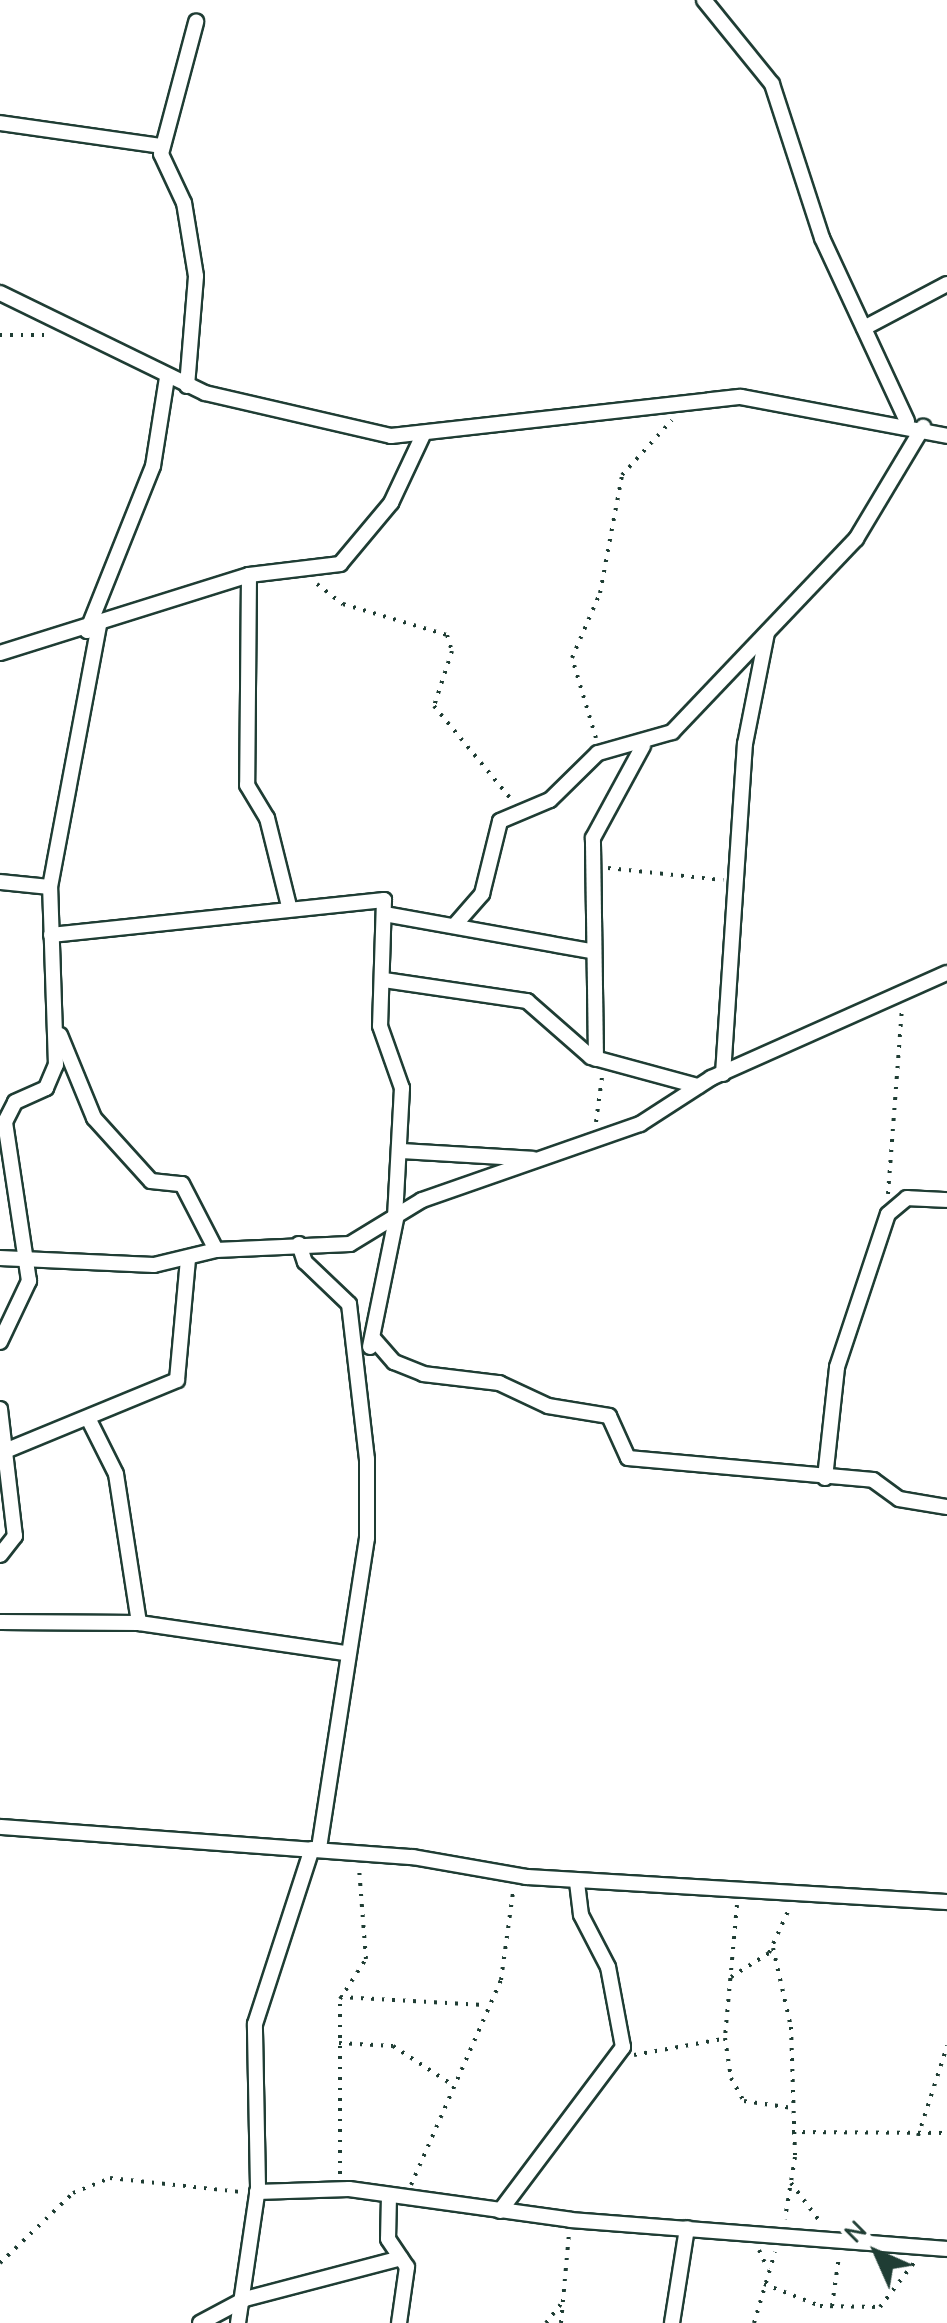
<!DOCTYPE html>
<style>
body{margin:0}
#map{position:relative;width:947px;height:2323px;overflow:hidden;background:#fff;font-family:"Comic Neue",sans-serif}
div>[style]{position:absolute}
.path>*{height:4px;margin-top:-2px;transform-origin:0;background:repeating-linear-gradient(90deg,#1f3d34 0 2.5px,transparent 0 10.5px)}
.roads{filter:drop-shadow(2px 0 #1f3d34) drop-shadow(-2px 0 #1f3d34) drop-shadow(0 2px #1f3d34) drop-shadow(0 -2px #1f3d34)}
.street>*{height:14px;margin:-7px;padding:0 7px;transform-origin:7px;border-radius:7px;background:#fff}
span{translate:-50% -50%;white-space:nowrap;text-align:center;line-height:1.15;-webkit-text-stroke:9px #fff;paint-order:stroke}
.north{position:absolute;left:827px;top:2203px;width:100px;height:100px;-webkit-text-stroke:8px #fff;paint-order:stroke;rotate:315deg;font-size:28px;font-weight:700;line-height:40px;text-align:center;color:#1f3d34}
.north::after{content:'';display:block;margin:auto;width:35px;height:45px;background:#1f3d34;clip-path:polygon(50% 0,100% 100%,50% 72%,0 100%)}
</style>
<div id="map">
<div class="path">
<i style="left:0;top:335px;width:49px"></i>
<i style="left:317px;top:584px;width:33px;rotate:38deg"></i>
<i style="left:343px;top:604px;width:109px;rotate:16.6deg"></i>
<i style="left:447px;top:635px;width:17px;rotate:73deg"></i>
<i style="left:452px;top:651px;width:58px;rotate:108.1deg"></i>
<i style="left:434px;top:706px;width:121px;rotate:50.4deg"></i>
<i style="left:596px;top:738px;width:84px;rotate:-106.7deg"></i>
<i style="left:572px;top:658px;width:71px;rotate:-66.7deg"></i>
<i style="left:600px;top:593px;width:120px;rotate:-79.4deg"></i>
<i style="left:622px;top:475px;width:74px;rotate:-47.7deg"></i>
<i style="left:608px;top:868px;width:116px;rotate:6deg"></i>
<i style="left:596px;top:1122px;width:45px;rotate:-82.4deg"></i>
<i style="left:888px;top:1194px;width:186px;rotate:-85.7deg"></i>
<i style="left:737px;top:1905px;width:134px;rotate:95.2deg"></i>
<i style="left:725px;top:2038px;width:40px;rotate:81.5deg"></i>
<i style="left:731px;top:2078px;width:26px;rotate:61deg"></i>
<i style="left:744px;top:2101px;width:49px;rotate:8.3deg"></i>
<i style="left:773px;top:1948px;width:81px;rotate:77.2deg"></i>
<i style="left:791px;top:2027px;width:130px;rotate:88.2deg"></i>
<i style="left:795px;top:2157px;width:63px;rotate:99.2deg"></i>
<i style="left:731px;top:1977px;width:45px;rotate:-32.3deg"></i>
<i style="left:769px;top:1953px;width:51px;rotate:-65.5deg"></i>
<i style="left:340px;top:1997px;width:144px;rotate:3.2deg"></i>
<i style="left:339px;top:2043px;width:54px;rotate:3.2deg"></i>
<i style="left:393px;top:2046px;width:69px;rotate:33.2deg"></i>
<i style="left:634px;top:2055px;width:90px;rotate:-10.2deg"></i>
<i style="left:792px;top:2132px;width:155px;rotate:0.4deg"></i>
<i style="left:918px;top:2136px;width:95px;rotate:-72.1deg"></i>
<i style="left:340px;top:2174px;width:175px;rotate:-90deg"></i>
<i style="left:340px;top:1999px;width:48px;rotate:-57deg"></i>
<i style="left:366px;top:1959px;width:91px;rotate:-94.4deg"></i>
<i style="left:791px;top:2183px;width:50px;rotate:53.1deg"></i>
<i style="left:411px;top:2185px;width:224px;rotate:-66.3deg"></i>
<i style="left:501px;top:1980px;width:89px;rotate:-82.2deg"></i>
<i style="left:759px;top:2250px;width:21px;rotate:65deg"></i>
<i style="left:0;top:2263px;width:101px;rotate:-43.8deg"></i>
<i style="left:73px;top:2193px;width:40px;rotate:-22deg"></i>
<i style="left:110px;top:2178px;width:133px;rotate:6.1deg"></i>
<i style="left:764px;top:2284px;width:60px;rotate:21.4deg"></i>
<i style="left:820px;top:2306px;width:60px;rotate:1deg"></i>
<i style="left:880px;top:2307px;width:59px;rotate:-52.5deg"></i>
<i style="left:832px;top:2306px;width:50px;rotate:-82deg"></i>
<i style="left:546px;top:2323px;width:29px;rotate:-52deg"></i>
<i style="left:561px;top:2323px;width:90px;rotate:-84.9deg"></i>
<i style="left:754px;top:2323px;width:74px;rotate:-73.5deg"></i>
</div>
<div class="roads">
<div class="street">
<i style="left:704px;top:0;width:108px;rotate:51deg"></i>
<i style="left:772px;top:84px;width:162px;rotate:72deg"></i>
<i style="left:822px;top:238px;width:202px;rotate:65.1deg"></i>
<i style="left:0;top:123px;width:164px;rotate:8.1deg"></i>
<i style="left:0;top:293px;width:228px;rotate:26deg"></i>
<i style="left:205px;top:393px;width:191px;rotate:13deg"></i>
<i style="left:391px;top:436px;width:352px;rotate:-6.4deg"></i>
<i style="left:741px;top:397px;width:210px;rotate:10.7deg"></i>
<i style="left:864px;top:328px;width:94px;rotate:-27.9deg"></i>
<i style="left:187px;top:386px;width:110px;rotate:-85.3deg"></i>
<i style="left:196px;top:276px;width:74px;rotate:-99.3deg"></i>
<i style="left:184px;top:203px;width:54px;rotate:-115.1deg"></i>
<i style="left:161px;top:154px;width:137px;rotate:-75.1deg"></i>
<i style="left:249px;top:575px;width:210px;rotate:90.5deg"></i>
<i style="left:247px;top:785px;width:39px;rotate:59deg"></i>
<i style="left:267px;top:818px;width:91px;rotate:76deg"></i>
<i style="left:87px;top:631px;width:178px;rotate:-68.2deg"></i>
<i style="left:153px;top:466px;width:89px;rotate:-81deg"></i>
<i style="left:0;top:653px;width:261px;rotate:-17.4deg"></i>
<i style="left:249px;top:575px;width:92px;rotate:-6.9deg"></i>
<i style="left:340px;top:564px;width:80px;rotate:-50.1deg"></i>
<i style="left:391px;top:503px;width:75px;rotate:-64.8deg"></i>
<i style="left:0;top:882px;width:50px;rotate:5.7deg"></i>
<i style="left:390px;top:915px;width:203px;rotate:10.2deg"></i>
<i style="left:454px;top:926px;width:43px;rotate:-48.8deg"></i>
<i style="left:482px;top:894px;width:75px;rotate:-76.1deg"></i>
<i style="left:500px;top:821px;width:54px;rotate:-22.8deg"></i>
<i style="left:550px;top:800px;width:67px;rotate:-44.4deg"></i>
<i style="left:598px;top:753px;width:77px;rotate:-15.8deg"></i>
<i style="left:672px;top:732px;width:267px;rotate:-46.4deg"></i>
<i style="left:856px;top:539px;width:131px;rotate:-59.1deg"></i>
<i style="left:51px;top:935px;width:335px;rotate:-6deg"></i>
<i style="left:384px;top:900px;width:126px;rotate:91.8deg"></i>
<i style="left:380px;top:1026px;width:66px;rotate:70.5deg"></i>
<i style="left:402px;top:1088px;width:129px;rotate:93.1deg"></i>
<i style="left:384px;top:980px;width:145px;rotate:8.4deg"></i>
<i style="left:527px;top:1001px;width:85px;rotate:41.2deg"></i>
<i style="left:591px;top:1057px;width:111px;rotate:15.2deg"></i>
<i style="left:60px;top:1035px;width:90px;rotate:67.7deg"></i>
<i style="left:94px;top:1118px;width:85px;rotate:47.9deg"></i>
<i style="left:151px;top:1181px;width:31px;rotate:6deg"></i>
<i style="left:182px;top:1184px;width:74px;rotate:62.7deg"></i>
<i style="left:596px;top:1059px;width:221px;rotate:-90.8deg"></i>
<i style="left:593px;top:838px;width:105px;rotate:-61.5deg"></i>
<i style="left:723px;top:1074px;width:331px;rotate:-86.2deg"></i>
<i style="left:745px;top:744px;width:113px;rotate:-78.8deg"></i>
<i style="left:400px;top:1151px;width:133px;rotate:3.4deg"></i>
<i style="left:299px;top:1244px;width:19px;rotate:72deg"></i>
<i style="left:305px;top:1262px;width:61px;rotate:43.7deg"></i>
<i style="left:349px;top:1304px;width:156px;rotate:83.4deg"></i>
<i style="left:367px;top:1459px;width:79px;rotate:90deg"></i>
<i style="left:367px;top:1538px;width:315px;rotate:98.8deg"></i>
<i style="left:0;top:1258px;width:154px;rotate:2.6deg"></i>
<i style="left:154px;top:1265px;width:64px;rotate:-13.6deg"></i>
<i style="left:216px;top:1250px;width:134px;rotate:-2.6deg"></i>
<i style="left:350px;top:1244px;width:84px;rotate:-31.4deg"></i>
<i style="left:422px;top:1200px;width:231px;rotate:-19.2deg"></i>
<i style="left:640px;top:1124px;width:85px;rotate:-32.9deg"></i>
<i style="left:711px;top:1078px;width:258px;rotate:-24deg"></i>
<i style="left:373px;top:1338px;width:32px;rotate:49deg"></i>
<i style="left:394px;top:1362px;width:31px;rotate:22deg"></i>
<i style="left:423px;top:1374px;width:77px;rotate:6.8deg"></i>
<i style="left:499px;top:1383px;width:54px;rotate:25.1deg"></i>
<i style="left:548px;top:1406px;width:62px;rotate:9.3deg"></i>
<i style="left:609px;top:1416px;width:46px;rotate:65.7deg"></i>
<i style="left:628px;top:1458px;width:246px;rotate:5.1deg"></i>
<i style="left:873px;top:1480px;width:32px;rotate:36deg"></i>
<i style="left:899px;top:1499px;width:49px;rotate:9.5deg"></i>
<i style="left:0;top:1342px;width:68px;rotate:-64.6deg"></i>
<i style="left:29px;top:1281px;width:161px;rotate:-98.6deg"></i>
<i style="left:5px;top:1122px;width:22px;rotate:-63deg"></i>
<i style="left:15px;top:1102px;width:34px;rotate:-24deg"></i>
<i style="left:46px;top:1088px;width:25px;rotate:-67deg"></i>
<i style="left:56px;top:1065px;width:178px;rotate:-91.9deg"></i>
<i style="left:50px;top:887px;width:266px;rotate:-79.4deg"></i>
<i style="left:370px;top:1347px;width:136px;rotate:-78.5deg"></i>
<i style="left:0;top:1409px;width:128px;rotate:83.3deg"></i>
<i style="left:15px;top:1536px;width:24px;rotate:128deg"></i>
<i style="left:89px;top:1420px;width:60px;rotate:63.4deg"></i>
<i style="left:116px;top:1474px;width:151px;rotate:81.2deg"></i>
<i style="left:5px;top:1451px;width:186px;rotate:-22.4deg"></i>
<i style="left:177px;top:1380px;width:122px;rotate:-84.8deg"></i>
<i style="left:825px;top:1478px;width:112px;rotate:-83.8deg"></i>
<i style="left:837px;top:1367px;width:161px;rotate:-71.6deg"></i>
<i style="left:888px;top:1214px;width:25px;rotate:-40deg"></i>
<i style="left:907px;top:1198px;width:40px;rotate:2.9deg"></i>
<i style="left:0;top:1622px;width:139px;rotate:0.4deg"></i>
<i style="left:139px;top:1623px;width:208px;rotate:8.3deg"></i>
<i style="left:0;top:1827px;width:414px;rotate:4.2deg"></i>
<i style="left:413px;top:1857px;width:115px;rotate:10deg"></i>
<i style="left:526px;top:1877px;width:422px;rotate:3.4deg"></i>
<i style="left:257px;top:2192px;width:92px;rotate:-1.9deg"></i>
<i style="left:349px;top:2189px;width:224px;rotate:7.9deg"></i>
<i style="left:571px;top:2220px;width:377px;rotate:4.4deg"></i>
<i style="left:389px;top:2196px;width:43px;rotate:91.3deg"></i>
<i style="left:388px;top:2239px;width:34px;rotate:56deg"></i>
<i style="left:407px;top:2267px;width:57px;rotate:98.1deg"></i>
<i style="left:500px;top:2211px;width:205px;rotate:-53.1deg"></i>
<i style="left:623px;top:2047px;width:81px;rotate:-100.6deg"></i>
<i style="left:608px;top:1967px;width:59px;rotate:-117.4deg"></i>
<i style="left:581px;top:1915px;width:34px;rotate:-97deg"></i>
<i style="left:200px;top:2323px;width:51px;rotate:-28.1deg"></i>
<i style="left:245px;top:2299px;width:161px;rotate:-14.7deg"></i>
<i style="left:238px;top:2323px;width:137px;rotate:-81.6deg"></i>
<i style="left:258px;top:2187px;width:163px;rotate:-91.1deg"></i>
<i style="left:255px;top:2024px;width:184px;rotate:-72deg"></i>
<i style="left:672px;top:2323px;width:96px;rotate:-81deg"></i>
</div>
</div>
<div class="north">N</div>
</div>
